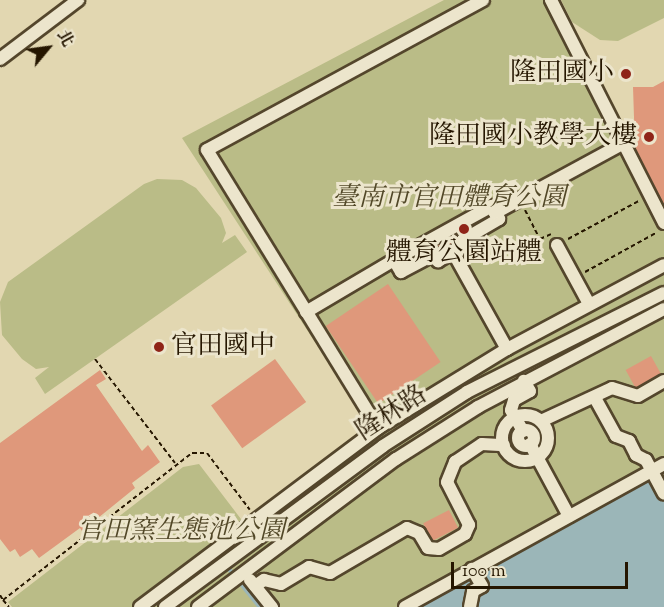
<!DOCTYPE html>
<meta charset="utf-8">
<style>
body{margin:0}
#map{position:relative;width:664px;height:607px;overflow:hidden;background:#e2d7b1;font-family:"Sorts Mill Goudy","Noto Serif TC",serif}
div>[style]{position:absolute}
.green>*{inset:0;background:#babc87}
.water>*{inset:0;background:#9bb6b8}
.building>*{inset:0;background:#df987b;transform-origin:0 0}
.path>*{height:2px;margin-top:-1px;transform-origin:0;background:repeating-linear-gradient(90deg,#251600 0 4.5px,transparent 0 7.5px)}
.roads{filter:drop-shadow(2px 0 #54462c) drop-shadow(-2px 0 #54462c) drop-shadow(0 2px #54462c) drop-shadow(0 -2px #54462c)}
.minor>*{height:12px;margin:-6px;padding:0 6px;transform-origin:6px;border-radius:6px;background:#ece5cc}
.minor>.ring{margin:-6px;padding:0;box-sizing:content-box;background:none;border:12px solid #ece5cc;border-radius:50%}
.dots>*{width:16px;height:16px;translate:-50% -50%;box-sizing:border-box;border:3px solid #ece5cc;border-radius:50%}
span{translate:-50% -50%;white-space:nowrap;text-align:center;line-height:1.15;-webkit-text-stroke:6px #ece5cc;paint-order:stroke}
.poi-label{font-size:26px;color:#251600}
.right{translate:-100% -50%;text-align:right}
.left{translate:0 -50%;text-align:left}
.park-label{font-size:26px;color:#524828;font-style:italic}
.street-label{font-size:26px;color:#251600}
.north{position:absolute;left:18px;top:18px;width:60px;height:60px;-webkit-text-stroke:4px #ece5cc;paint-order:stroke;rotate:61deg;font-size:16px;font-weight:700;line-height:24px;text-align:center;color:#251600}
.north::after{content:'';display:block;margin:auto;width:21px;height:27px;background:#251600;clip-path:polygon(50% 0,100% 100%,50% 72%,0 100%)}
.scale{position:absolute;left:451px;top:562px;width:177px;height:27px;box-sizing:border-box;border:3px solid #251600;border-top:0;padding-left:8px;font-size:18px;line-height:21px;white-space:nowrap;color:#251600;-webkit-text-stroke:4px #ece5cc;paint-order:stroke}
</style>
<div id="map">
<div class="green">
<i style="clip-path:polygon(444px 0,551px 0,664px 222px,664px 607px,12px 607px,8px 602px,183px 467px,199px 464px,244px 523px,371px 428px,182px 138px)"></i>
<i style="clip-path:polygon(561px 0,664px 0,664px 18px,618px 41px,600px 40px,572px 22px)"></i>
<i style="clip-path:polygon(157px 179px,182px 180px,196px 188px,221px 218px,226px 233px,222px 243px,235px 235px,247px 252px,45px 394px,35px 378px,49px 367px,36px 369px,22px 359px,2px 335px,0 302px,8px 282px,144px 184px)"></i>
</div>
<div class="water">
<i style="clip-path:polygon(652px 471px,664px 492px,664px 607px,420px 607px,416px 601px)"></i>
<i style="clip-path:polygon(225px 561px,264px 607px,257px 607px,222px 564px)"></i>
</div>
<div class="building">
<i style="clip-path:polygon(664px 81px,664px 205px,635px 148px,633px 87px,653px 87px)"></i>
<i style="clip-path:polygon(457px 235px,455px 242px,442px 249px,436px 246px)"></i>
<i style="left:388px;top:284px;width:94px;height:75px;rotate:56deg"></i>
<i style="left:651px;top:356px;width:21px;height:29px;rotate:61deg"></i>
<i style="left:275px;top:359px;width:53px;height:79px;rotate:54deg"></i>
<i style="clip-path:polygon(100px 370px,106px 379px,96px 385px,142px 451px,148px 445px,160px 462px,132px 483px,135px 488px,82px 531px,80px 528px,39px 558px,32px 549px,20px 557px,15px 549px,10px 552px,0 539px,0 443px)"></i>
<i style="left:449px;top:510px;width:20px;height:29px;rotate:63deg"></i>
</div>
<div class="path">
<i style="left:525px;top:210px;width:33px;rotate:63deg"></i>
<i style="left:540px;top:239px;width:12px;rotate:-24deg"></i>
<i style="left:568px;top:239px;width:81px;rotate:-28.2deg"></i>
<i style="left:585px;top:272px;width:81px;rotate:-28.8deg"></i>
<i style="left:95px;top:359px;width:131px;rotate:52.4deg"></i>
<i style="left:0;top:595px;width:6px;rotate:59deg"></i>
<i style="left:3px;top:600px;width:239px;rotate:-37.9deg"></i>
<i style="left:192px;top:453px;width:15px"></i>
<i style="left:207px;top:453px;width:71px;rotate:53deg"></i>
<i style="left:3px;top:600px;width:9px;rotate:49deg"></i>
</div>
<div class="roads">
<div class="minor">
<i style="left:483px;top:0;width:314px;rotate:151.5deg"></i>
<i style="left:207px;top:150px;width:326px;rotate:58.4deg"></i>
<i style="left:378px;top:428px;width:151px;rotate:-31.5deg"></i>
<i style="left:507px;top:349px;width:178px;rotate:-28.1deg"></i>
<i style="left:551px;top:0;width:250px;rotate:63.1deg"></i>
<i style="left:0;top:59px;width:98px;rotate:-37.1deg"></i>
<i style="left:557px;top:245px;width:67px;rotate:61.5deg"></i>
<i style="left:453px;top:252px;width:111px;rotate:60.9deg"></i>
<i style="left:394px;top:260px;width:112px;rotate:-28.9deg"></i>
<i style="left:492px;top:206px;width:8px;rotate:67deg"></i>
<i style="left:306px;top:312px;width:102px;rotate:-30.6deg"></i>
<i style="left:394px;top:260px;width:14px;rotate:60deg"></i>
<i style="left:401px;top:272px;width:38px;rotate:-28deg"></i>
<i style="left:435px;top:254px;width:8px;rotate:67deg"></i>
<i style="left:438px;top:261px;width:32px;rotate:-30deg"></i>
<i style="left:466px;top:245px;width:6px;rotate:-121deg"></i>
<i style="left:463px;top:240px;width:42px;rotate:-30.3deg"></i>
<i style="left:499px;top:219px;width:7px;rotate:-124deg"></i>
<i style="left:495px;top:213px;width:147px;rotate:-28.5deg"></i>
<i style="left:595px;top:398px;width:43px;rotate:61.1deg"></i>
<i style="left:616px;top:436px;width:14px;rotate:21deg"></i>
<i style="left:629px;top:441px;width:16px;rotate:63deg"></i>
<i style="left:636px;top:455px;width:11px;rotate:27deg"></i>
<i style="left:646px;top:460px;width:38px;rotate:62deg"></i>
<i class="ring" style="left:502px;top:415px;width:34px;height:34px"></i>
<i style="left:541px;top:421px;width:78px;rotate:-24.9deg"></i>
<i style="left:612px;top:388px;width:27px;rotate:17deg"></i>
<i style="left:638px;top:396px;width:30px;rotate:-30deg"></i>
<i class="ring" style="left:518px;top:430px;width:4px;height:4px"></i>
<i style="left:523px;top:431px;width:24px;rotate:-120deg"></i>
<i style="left:511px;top:410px;width:10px;rotate:-73deg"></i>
<i style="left:514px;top:400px;width:18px;rotate:-29deg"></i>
<i style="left:530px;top:391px;width:12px;rotate:-121deg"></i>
<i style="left:530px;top:444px;width:82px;rotate:61.6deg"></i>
<i style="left:250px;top:580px;width:35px;rotate:51deg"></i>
<i style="left:255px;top:586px;width:11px;rotate:-34deg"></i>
<i style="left:264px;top:580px;width:17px;rotate:13deg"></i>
<i style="left:281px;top:584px;width:33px;rotate:-31deg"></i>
<i style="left:309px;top:567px;width:22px;rotate:16deg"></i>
<i style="left:330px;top:573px;width:89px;rotate:-30.3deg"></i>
<i style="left:407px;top:528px;width:13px;rotate:23deg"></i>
<i style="left:419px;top:533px;width:17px;rotate:59deg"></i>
<i style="left:428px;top:548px;width:11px;rotate:5deg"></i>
<i style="left:439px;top:549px;width:30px;rotate:-30deg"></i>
<i style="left:465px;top:534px;width:10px;rotate:-66deg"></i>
<i style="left:469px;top:525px;width:48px;rotate:-117.1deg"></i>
<i style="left:447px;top:482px;width:22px;rotate:-68deg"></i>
<i style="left:455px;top:462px;width:32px;rotate:-34deg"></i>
<i style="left:482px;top:444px;width:22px;rotate:3deg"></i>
<i style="left:140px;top:607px;width:298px;rotate:-36.9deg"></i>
<i style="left:165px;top:607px;width:271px;rotate:-36.4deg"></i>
<i style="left:383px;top:446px;width:100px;rotate:-32.7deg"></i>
<i style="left:467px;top:392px;width:220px;rotate:-26.7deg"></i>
<i style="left:198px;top:607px;width:247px;rotate:-36.8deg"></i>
<i style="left:396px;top:459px;width:97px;rotate:-32.4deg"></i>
<i style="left:478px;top:407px;width:210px;rotate:-27.8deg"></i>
<i style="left:405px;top:607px;width:296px;rotate:-28.9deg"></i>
<i style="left:470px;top:607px;width:16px;rotate:-79deg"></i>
<i style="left:473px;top:591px;width:10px;rotate:-29deg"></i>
<i style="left:482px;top:586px;width:20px;rotate:-120deg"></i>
</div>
</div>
<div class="dots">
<i style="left:626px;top:74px;background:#8f2418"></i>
<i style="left:649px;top:137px;background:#8f2418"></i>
<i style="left:464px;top:229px;background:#8f2418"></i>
<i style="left:159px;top:347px;background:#8f2418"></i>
</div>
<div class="poi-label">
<span class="right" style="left:614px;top:74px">隆田國小</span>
<span class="right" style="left:637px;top:137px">隆田國小教學大樓</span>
<span style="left:464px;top:254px">體育公園站體</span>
<span class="left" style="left:171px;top:347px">官田國中</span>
</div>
<div class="park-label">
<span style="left:449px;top:199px">臺南市官田體育公園</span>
<span style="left:181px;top:532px">官田窯生態池公園</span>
</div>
<div class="street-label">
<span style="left:392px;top:414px;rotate:-33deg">隆林路</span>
</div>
<div class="north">北</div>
<div class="scale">100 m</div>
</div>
